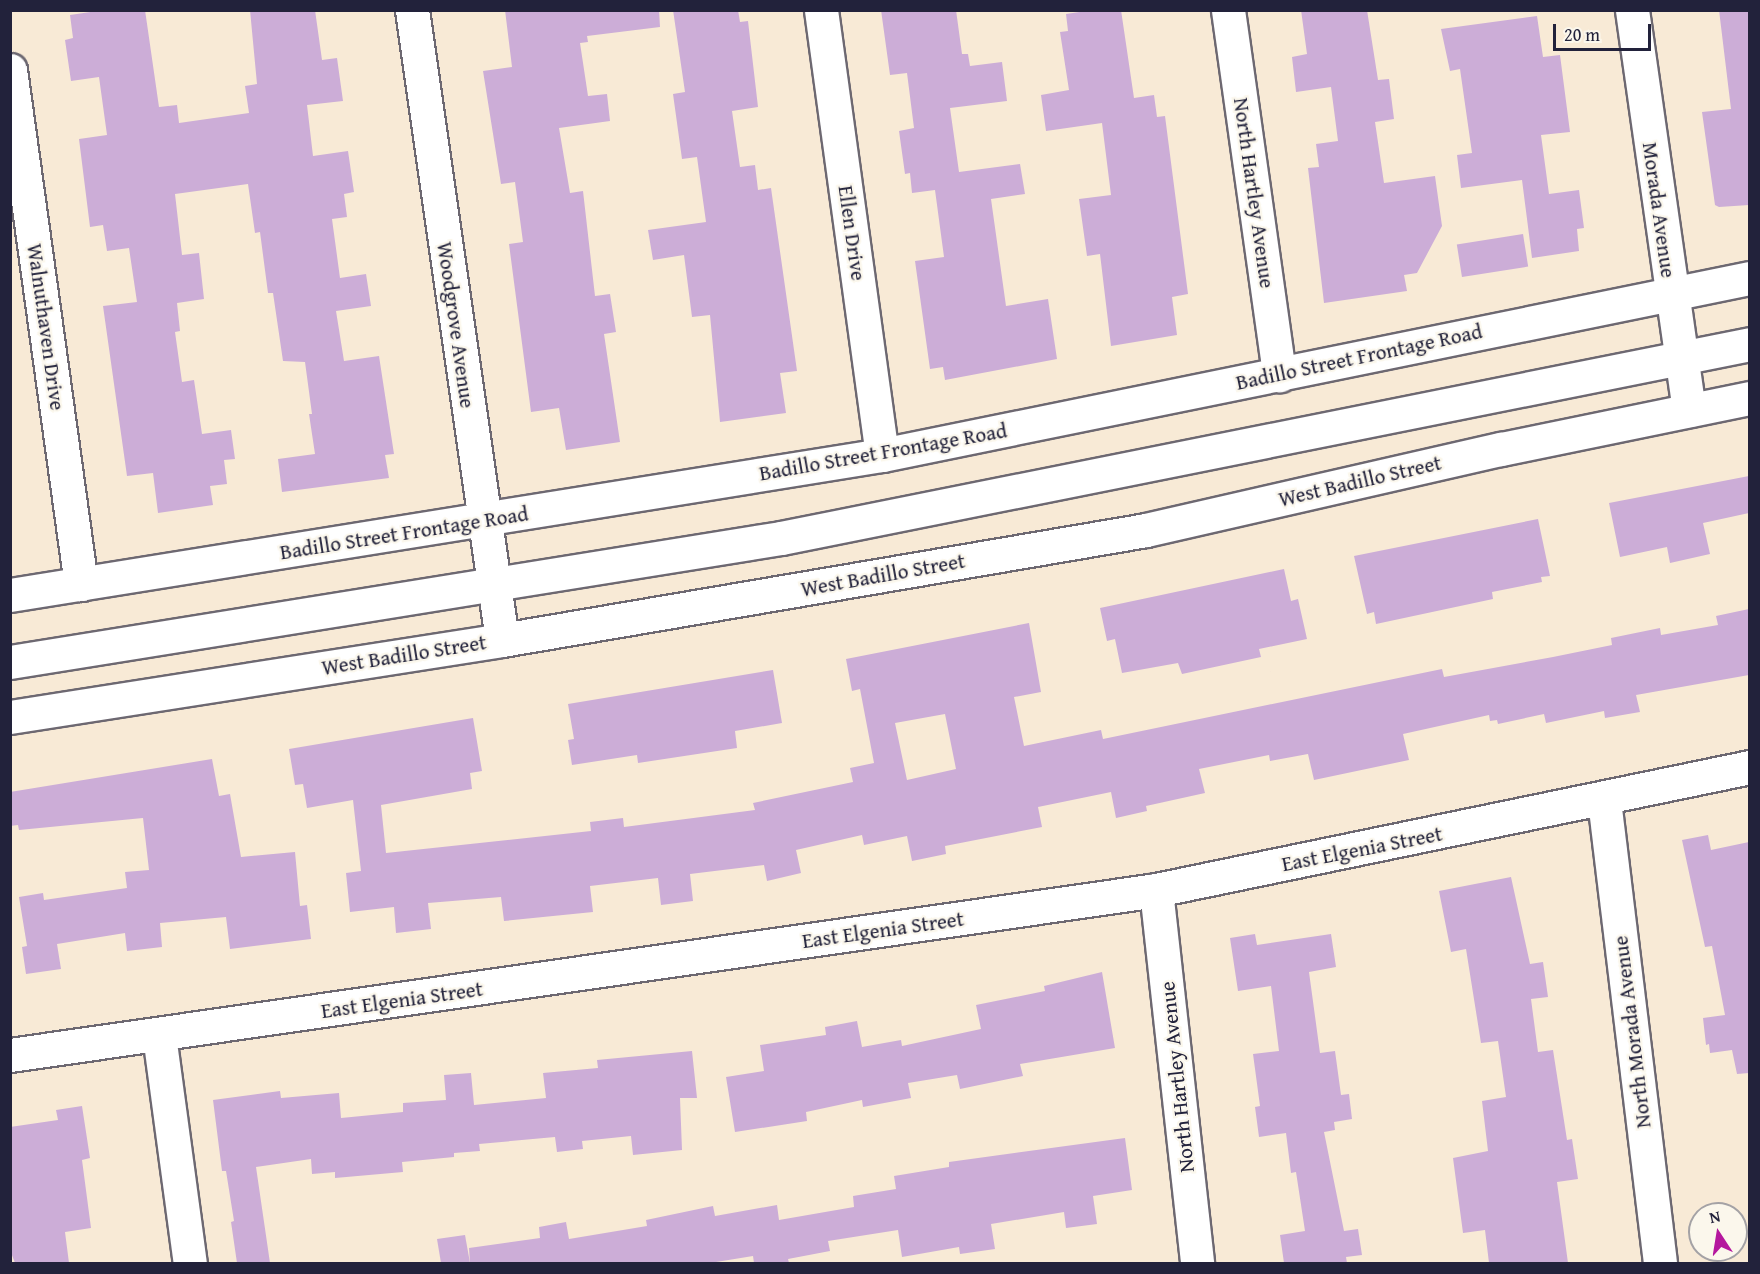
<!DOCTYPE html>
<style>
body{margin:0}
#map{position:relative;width:1760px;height:1274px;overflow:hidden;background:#f8ead6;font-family:"Gentium Book Plus",serif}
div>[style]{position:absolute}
.building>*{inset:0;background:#ccadd7;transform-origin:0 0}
.roads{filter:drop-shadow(2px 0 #6d6871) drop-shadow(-2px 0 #6d6871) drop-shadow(0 2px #6d6871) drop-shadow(0 -2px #6d6871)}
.minor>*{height:33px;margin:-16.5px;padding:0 16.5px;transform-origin:16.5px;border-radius:16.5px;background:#fff}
.major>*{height:33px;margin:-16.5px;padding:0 16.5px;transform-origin:16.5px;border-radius:16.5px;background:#fff}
span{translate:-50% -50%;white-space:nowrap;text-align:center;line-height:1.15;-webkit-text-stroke:4.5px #fbf7ec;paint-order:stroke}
.street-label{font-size:21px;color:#22223b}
.frame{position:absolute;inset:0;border:12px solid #22223b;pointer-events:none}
.north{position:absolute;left:1688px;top:1202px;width:60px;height:60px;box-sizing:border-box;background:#fbf7ec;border:2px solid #a4a2a5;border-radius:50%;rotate:348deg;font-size:16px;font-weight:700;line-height:24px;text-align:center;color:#22223b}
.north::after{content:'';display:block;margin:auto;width:21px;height:27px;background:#b5179e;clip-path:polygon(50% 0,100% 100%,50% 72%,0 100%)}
.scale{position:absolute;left:1553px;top:24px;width:98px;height:27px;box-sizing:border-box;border:3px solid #22223b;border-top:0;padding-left:8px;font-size:18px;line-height:21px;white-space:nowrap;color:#22223b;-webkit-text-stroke:4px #fbf7ec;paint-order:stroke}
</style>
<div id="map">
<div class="building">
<i style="clip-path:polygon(104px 10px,145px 10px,159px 107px,177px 105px,179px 123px,249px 113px,245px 86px,257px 84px,250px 10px,315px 10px,322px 60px,337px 58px,343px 101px,307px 105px,313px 156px,348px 151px,354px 192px,344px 194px,347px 217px,332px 219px,340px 278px,366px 274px,371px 306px,336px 311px,344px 361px,379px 356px,394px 454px,385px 455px,389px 478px,282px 492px,278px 459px,315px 454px,309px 414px,312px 414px,305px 362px,283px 361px,273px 293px,268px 293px,260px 232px,255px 233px,248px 184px,175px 194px,182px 255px,199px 253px,204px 299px,177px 303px,180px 331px,175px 332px,182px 382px,194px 380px,202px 434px,231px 430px,235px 459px,224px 460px,227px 484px,210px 486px,213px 505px,158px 513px,153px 473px,127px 476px,103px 306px,137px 302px,129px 248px,107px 251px,103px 225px,90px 227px,79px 139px,107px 135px,99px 77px,71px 81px,65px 40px,73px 38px,70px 15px)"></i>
<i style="clip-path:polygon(505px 10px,659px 10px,660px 27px,587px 36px,588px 42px,580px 43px,588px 96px,607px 94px,610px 121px,559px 128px,570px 193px,583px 191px,595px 296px,610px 294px,616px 332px,604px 334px,620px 442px,566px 450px,559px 408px,531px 412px,509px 244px,523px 242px,515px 182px,501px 184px,483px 71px,512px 67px)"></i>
<i style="clip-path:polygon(673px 10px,738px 10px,740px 22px,748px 21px,758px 107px,732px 111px,740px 167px,755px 165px,758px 190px,771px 188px,797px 371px,780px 373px,786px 413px,720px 422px,710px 315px,692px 317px,684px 255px,653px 260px,648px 230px,706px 222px,697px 157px,682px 159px,673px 94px,685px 92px)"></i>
<i style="clip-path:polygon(881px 10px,956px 10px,962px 54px,968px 54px,970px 66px,1002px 62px,1007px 101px,950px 108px,959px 172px,1020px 164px,1025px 194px,991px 199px,1006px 306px,1048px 299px,1057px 359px,945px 380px,943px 367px,930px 369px,915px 261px,944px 257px,935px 190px,912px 193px,910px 173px,905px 174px,899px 131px,914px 128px,907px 73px,890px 75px)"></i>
<i style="clip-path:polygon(1093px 10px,1121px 10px,1134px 98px,1154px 95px,1157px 117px,1165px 116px,1188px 294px,1172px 297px,1177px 335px,1111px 346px,1100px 254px,1087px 256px,1079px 199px,1111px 195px,1102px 123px,1046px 131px,1041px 95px,1069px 90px,1060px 32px,1068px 31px,1066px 14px)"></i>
<i style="clip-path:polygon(1301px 10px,1367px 10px,1378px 80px,1389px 79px,1394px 119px,1375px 122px,1384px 183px,1435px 176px,1442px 226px,1417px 273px,1404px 275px,1407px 291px,1324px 303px,1308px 168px,1319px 167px,1316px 144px,1338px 141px,1331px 87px,1296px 92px,1292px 57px,1307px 54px)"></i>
<i style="clip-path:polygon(1719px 10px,1749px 10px,1749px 205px,1719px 207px,1715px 205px,1702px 112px,1731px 109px)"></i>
<i style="clip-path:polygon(1537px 16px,1543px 57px,1560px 55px,1570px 132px,1541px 135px,1549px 194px,1579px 190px,1584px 228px,1577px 229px,1579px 251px,1532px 258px,1522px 180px,1461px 188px,1457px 155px,1472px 153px,1460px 69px,1450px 71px,1441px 29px)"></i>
<i style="left:1523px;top:234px;width:33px;height:67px;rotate:81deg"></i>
<i style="clip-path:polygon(1749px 476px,1749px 513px,1703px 523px,1710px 554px,1670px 563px,1667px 547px,1620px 557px,1609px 503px)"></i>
<i style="clip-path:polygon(1538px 519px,1550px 576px,1541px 577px,1542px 582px,1492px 592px,1493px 599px,1376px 624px,1374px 612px,1367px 614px,1354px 556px)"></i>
<i style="clip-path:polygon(1284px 569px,1291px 601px,1298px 599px,1307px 639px,1259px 649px,1261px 657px,1182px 674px,1178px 663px,1122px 673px,1115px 639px,1107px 641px,1100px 608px)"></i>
<i style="clip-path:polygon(evenodd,1749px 609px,1749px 675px,1636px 695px,1640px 712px,1605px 718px,1604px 711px,1546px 723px,1544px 714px,1498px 724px,1497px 720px,1490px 721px,1489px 715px,1403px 734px,1409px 760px,1314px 780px,1308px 754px,1270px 761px,1269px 755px,1199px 769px,1205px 793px,1146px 806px,1147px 811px,1116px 818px,1111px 792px,1038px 807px,1042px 827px,945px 846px,946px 854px,912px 861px,907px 836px,864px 845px,862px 835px,796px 850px,801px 873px,767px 881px,764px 865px,690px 874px,693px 901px,661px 905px,658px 878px,590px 886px,593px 912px,504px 921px,501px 897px,428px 903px,431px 929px,396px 933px,394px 907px,350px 912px,346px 873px,361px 871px,353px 800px,307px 808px,303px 784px,295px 785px,289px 749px,473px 718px,482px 771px,470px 773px,472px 789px,381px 805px,386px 853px,591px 831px,590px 822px,623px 818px,624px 827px,755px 810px,753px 803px,853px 782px,850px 768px,874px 763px,860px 689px,852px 691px,846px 659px,1029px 623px,1041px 692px,1014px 697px,1024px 746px,1101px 730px,1103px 739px,1442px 669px,1444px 677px,1553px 657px,1612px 645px,1611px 638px,1660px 628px,1661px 635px,1718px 625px,1716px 616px,1749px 609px,945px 714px,956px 769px,907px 780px,895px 723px,945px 714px)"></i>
<i style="clip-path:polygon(773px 670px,782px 723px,735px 731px,737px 748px,638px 763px,637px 755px,572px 765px,568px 740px,574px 739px,568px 704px)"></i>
<i style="clip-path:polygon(212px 759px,219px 796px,230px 794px,241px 857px,295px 852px,300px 906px,307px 905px,311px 939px,230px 949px,226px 917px,160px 923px,162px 947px,127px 951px,125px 933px,57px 944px,61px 969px,26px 974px,22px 947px,27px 946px,19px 897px,43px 893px,44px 900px,127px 888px,125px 872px,149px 870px,143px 818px,19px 830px,18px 825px,10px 826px,10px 792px)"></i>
<i style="clip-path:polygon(1708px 835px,1711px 850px,1749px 842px,1749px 1073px,1737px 1074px,1732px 1050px,1710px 1053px,1709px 1044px,1706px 1045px,1703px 1018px,1725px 1015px,1712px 946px,1705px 947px,1682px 840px)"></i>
<i style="clip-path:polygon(1511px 877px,1530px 964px,1543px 962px,1548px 997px,1531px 999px,1538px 1052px,1553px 1050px,1567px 1140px,1572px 1139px,1578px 1179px,1557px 1182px,1568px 1263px,1489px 1263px,1485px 1230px,1463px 1233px,1453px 1158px,1488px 1151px,1482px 1101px,1506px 1097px,1498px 1041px,1481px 1043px,1466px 949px,1451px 952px,1439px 891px)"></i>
<i style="clip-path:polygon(1255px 934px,1257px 945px,1331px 934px,1336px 967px,1309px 972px,1320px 1053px,1335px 1051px,1341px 1095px,1349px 1094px,1352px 1119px,1334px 1122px,1335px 1130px,1324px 1132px,1344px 1231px,1358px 1229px,1362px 1255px,1346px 1257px,1347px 1263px,1284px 1263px,1280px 1235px,1305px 1231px,1296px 1172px,1291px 1173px,1286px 1133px,1259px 1137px,1255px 1107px,1260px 1106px,1253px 1054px,1279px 1051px,1271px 986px,1238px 991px,1230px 938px)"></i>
<i style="clip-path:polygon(1102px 972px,1115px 1048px,1020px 1064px,1023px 1076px,960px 1089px,957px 1075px,908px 1083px,911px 1098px,863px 1107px,862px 1100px,806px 1112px,807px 1121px,735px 1132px,726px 1077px,764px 1071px,760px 1045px,826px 1035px,825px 1027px,857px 1021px,862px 1047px,901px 1040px,902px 1046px,981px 1029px,976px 1005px,1045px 991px,1044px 986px)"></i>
<i style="clip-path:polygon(692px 1051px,697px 1098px,680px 1098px,682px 1150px,633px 1155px,631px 1136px,582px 1141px,583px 1149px,557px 1152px,555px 1137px,479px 1144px,480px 1151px,454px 1153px,454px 1157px,402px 1162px,403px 1172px,335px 1178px,335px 1172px,312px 1174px,311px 1159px,256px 1167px,270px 1263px,237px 1263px,231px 1222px,234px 1221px,226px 1171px,222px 1171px,213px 1100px,280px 1091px,281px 1098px,339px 1093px,341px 1118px,403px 1112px,403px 1103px,446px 1100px,444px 1075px,471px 1073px,474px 1105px,546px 1098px,543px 1073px,598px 1068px,597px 1060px)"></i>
<i style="clip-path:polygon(82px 1106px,90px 1158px,82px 1160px,91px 1228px,65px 1232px,69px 1263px,15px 1263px,10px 1250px,10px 1127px,58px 1120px,56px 1110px)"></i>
<i style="clip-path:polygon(1125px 1138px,1132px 1190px,1093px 1196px,1097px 1224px,1066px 1228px,1064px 1212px,991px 1224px,995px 1249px,960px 1254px,959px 1247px,902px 1257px,898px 1230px,828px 1241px,830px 1251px,788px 1259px,789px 1263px,754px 1263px,753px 1256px,710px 1263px,470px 1263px,469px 1248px,540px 1238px,539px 1227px,566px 1222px,569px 1239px,647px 1226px,646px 1220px,713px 1206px,715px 1216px,777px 1205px,779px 1220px,854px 1207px,853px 1196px,896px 1189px,894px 1176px,949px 1167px,949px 1162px)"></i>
<i style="clip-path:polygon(465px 1235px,470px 1263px,441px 1263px,437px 1239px)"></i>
</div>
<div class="roads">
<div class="minor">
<i style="left:412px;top:10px;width:636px;rotate:81.87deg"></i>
<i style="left:821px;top:10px;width:449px;rotate:82.2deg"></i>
<i style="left:1228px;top:10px;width:369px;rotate:82deg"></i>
<i style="left:1632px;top:10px;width:404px;rotate:81.9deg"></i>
<i style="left:10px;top:70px;width:519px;rotate:82.14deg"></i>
<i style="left:10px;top:595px;width:883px;rotate:-9.12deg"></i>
<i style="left:882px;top:455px;width:886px;rotate:-11.53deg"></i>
<i style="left:1604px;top:800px;width:467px;rotate:83.1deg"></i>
<i style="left:1156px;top:890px;width:376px;rotate:83.7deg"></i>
<i style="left:159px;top:1035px;width:231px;rotate:82.3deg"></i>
<i style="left:10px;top:1055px;width:1158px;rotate:-8.19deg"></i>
<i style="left:1156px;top:890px;width:607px;rotate:-11.7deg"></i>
</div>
<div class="major">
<i style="left:10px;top:662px;width:781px;rotate:-9.14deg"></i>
<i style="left:781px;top:538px;width:988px;rotate:-11.32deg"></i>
<i style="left:10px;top:717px;width:498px;rotate:-8.9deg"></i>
<i style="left:502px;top:640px;width:653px;rotate:-9.69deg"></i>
<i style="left:1146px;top:530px;width:364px;rotate:-12.9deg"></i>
<i style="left:1501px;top:449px;width:254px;rotate:-11.6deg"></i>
</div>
</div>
<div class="street-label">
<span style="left:1254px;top:193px;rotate:82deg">North Hartley Avenue</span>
<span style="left:1659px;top:210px;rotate:82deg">Morada Avenue</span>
<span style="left:852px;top:233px;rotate:82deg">Ellen Drive</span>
<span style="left:456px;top:325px;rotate:82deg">Woodgrove Avenue</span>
<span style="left:46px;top:327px;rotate:82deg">Walnuthaven Drive</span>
<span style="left:1359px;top:357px;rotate:-12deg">Badillo Street Frontage Road</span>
<span style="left:883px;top:452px;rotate:-10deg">Badillo Street Frontage Road</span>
<span style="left:1360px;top:481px;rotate:-13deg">West Badillo Street</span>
<span style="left:404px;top:533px;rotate:-9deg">Badillo Street Frontage Road</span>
<span style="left:883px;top:575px;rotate:-10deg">West Badillo Street</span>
<span style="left:404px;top:655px;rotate:-9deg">West Badillo Street</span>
<span style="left:1362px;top:849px;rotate:-11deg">East Elgenia Street</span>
<span style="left:883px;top:930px;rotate:-8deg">East Elgenia Street</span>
<span style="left:402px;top:1000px;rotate:-8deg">East Elgenia Street</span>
<span style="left:1632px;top:1032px;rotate:-97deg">North Morada Avenue</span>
<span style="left:1177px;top:1077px;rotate:-96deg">North Hartley Avenue</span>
</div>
<div class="frame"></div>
<div class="north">N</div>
<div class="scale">20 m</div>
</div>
